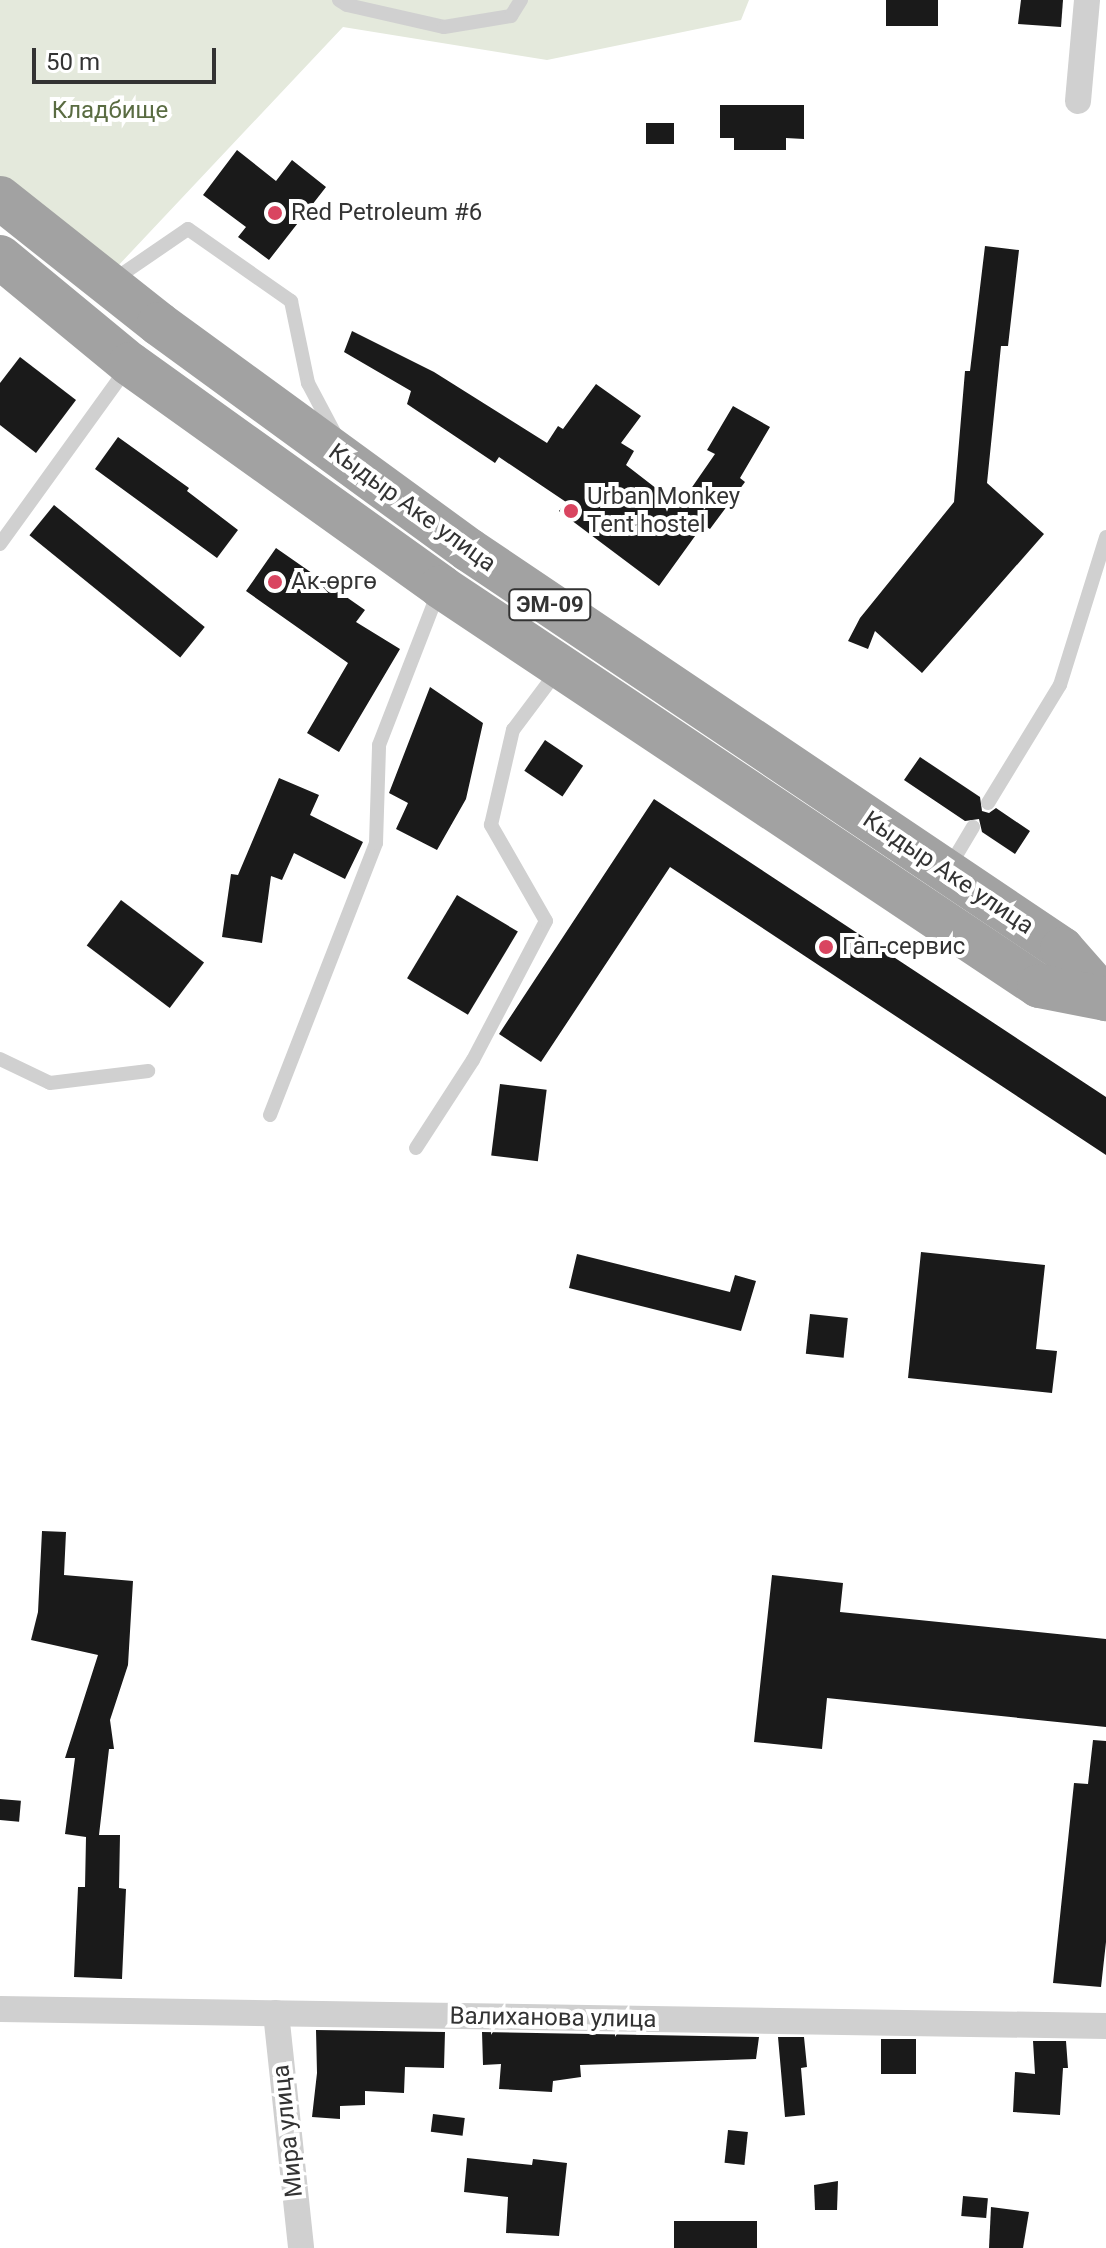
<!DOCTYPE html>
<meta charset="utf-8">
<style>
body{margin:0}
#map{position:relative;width:1106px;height:2248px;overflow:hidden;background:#fff;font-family:Roboto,sans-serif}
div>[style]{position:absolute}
.green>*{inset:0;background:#e4e9dc}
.building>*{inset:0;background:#1a1a1a;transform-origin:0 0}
.service>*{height:14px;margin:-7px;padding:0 7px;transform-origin:7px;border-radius:7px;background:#d0d0d0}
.minor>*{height:26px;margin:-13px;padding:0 13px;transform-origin:13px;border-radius:13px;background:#d0d0d0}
.trunk>*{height:44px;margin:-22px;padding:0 22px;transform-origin:22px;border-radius:22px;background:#a2a2a2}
.dots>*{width:22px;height:22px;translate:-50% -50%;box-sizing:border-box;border:4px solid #fff;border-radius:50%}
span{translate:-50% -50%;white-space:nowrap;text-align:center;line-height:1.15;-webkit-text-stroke:8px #fff;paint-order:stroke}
.shield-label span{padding:2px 6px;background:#fff;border:2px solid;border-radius:6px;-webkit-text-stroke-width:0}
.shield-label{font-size:22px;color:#333;font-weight:700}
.park-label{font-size:24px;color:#5a6c42}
.poi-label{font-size:24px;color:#333}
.left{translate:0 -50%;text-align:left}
.street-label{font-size:24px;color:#333}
.scale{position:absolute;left:32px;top:48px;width:184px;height:36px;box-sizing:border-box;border:4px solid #333;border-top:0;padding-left:10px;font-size:24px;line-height:28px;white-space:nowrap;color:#333;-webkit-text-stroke:6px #fff;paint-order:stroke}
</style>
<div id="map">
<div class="green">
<i style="clip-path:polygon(0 0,749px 0,741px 20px,547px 60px,343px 27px,116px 268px,0 176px)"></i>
</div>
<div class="building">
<i style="left:886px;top:0;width:52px;height:26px"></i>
<i style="clip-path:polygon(1021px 0,1063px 0,1061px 27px,1018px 24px)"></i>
<i style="clip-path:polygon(720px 105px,804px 105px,804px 139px,786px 138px,786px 150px,734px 150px,734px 138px,720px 138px)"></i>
<i style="left:646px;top:123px;width:28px;height:21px"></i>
<i style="clip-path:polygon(237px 150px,276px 181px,292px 160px,326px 187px,269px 260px,238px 237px,246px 227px,203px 195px)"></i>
<i style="clip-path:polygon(985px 246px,1019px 250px,1008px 346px,1001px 346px,987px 483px,1044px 534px,922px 673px,875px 631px,868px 649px,848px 641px,860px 618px,954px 502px,965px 371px,970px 371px)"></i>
<i style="clip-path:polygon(352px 331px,434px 372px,547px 443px,558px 426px,563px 429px,596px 384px,641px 416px,621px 443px,634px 451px,626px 465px,679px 506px,715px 454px,707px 450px,733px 406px,770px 427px,740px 478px,745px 482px,710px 529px,703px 525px,659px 586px,559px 511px,566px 502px,499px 457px,495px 463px,407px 404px,411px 391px,344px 352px)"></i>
<i style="clip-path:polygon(20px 357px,76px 400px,36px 453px,0 425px,0 383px)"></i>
<i style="clip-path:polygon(118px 437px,189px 488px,187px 491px,238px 530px,217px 558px,95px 469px)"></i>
<i style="left:54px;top:505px;width:194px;height:39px;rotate:39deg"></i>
<i style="clip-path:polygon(276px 548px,365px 610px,356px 622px,400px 649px,339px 752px,307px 733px,348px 663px,246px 591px)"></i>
<i style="clip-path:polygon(430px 687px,483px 723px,466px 799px,437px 850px,396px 829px,408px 803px,389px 793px)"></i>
<i style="left:545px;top:740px;width:46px;height:37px;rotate:34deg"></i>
<i style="clip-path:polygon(920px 757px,980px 797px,982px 811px,989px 813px,996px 808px,1030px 831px,1015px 854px,982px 832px,979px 819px,965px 821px,904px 780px)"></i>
<i style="clip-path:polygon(279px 778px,319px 795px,310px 815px,363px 842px,345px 879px,294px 853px,282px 880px,271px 876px,262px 943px,222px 937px,231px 874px,238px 875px)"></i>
<i style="clip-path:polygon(654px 799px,1106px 1097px,1106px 1155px,670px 867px,541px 1062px,499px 1034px)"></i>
<i style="left:457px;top:895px;width:71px;height:97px;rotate:31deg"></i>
<i style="left:121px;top:900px;width:104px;height:57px;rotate:37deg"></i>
<i style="left:500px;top:1084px;width:47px;height:72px;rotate:7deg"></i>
<i style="clip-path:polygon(921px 1252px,1045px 1265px,1036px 1349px,1057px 1351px,1052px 1393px,908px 1378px)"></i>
<i style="clip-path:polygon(577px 1254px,730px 1292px,735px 1275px,756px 1281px,741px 1331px,569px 1288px)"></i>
<i style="left:810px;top:1314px;width:38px;height:40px;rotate:6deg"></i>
<i style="clip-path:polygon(42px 1531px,66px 1532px,64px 1575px,133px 1581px,128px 1665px,110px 1720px,114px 1749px,109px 1749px,99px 1835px,120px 1835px,119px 1888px,126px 1889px,122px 1979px,74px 1977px,78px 1887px,85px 1887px,86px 1837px,65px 1834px,75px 1758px,65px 1758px,98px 1655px,31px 1640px,38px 1612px)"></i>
<i style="clip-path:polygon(772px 1575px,843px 1583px,840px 1612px,1106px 1639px,1106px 1727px,827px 1698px,822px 1749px,754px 1742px)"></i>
<i style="clip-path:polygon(1093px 1740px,1106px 1741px,1106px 1942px,1101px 1987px,1053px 1983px,1074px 1783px,1088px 1784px)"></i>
<i style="left:0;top:1799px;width:21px;height:21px;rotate:5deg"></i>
<i style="clip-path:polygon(316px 2030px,445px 2032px,444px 2068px,405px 2067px,404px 2093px,365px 2091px,365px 2105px,340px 2106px,340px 2119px,312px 2117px,317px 2073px)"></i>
<i style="clip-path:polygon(482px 2032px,759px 2037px,756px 2059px,580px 2065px,581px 2077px,553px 2081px,552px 2092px,499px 2089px,501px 2064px,483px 2065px)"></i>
<i style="clip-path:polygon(778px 2037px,804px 2037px,807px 2067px,801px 2068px,805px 2115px,785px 2117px)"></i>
<i style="left:881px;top:2039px;width:35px;height:35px"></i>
<i style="clip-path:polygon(1033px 2041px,1066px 2041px,1068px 2068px,1063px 2068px,1060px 2115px,1013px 2112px,1015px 2072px,1035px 2074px)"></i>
<i style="left:433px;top:2114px;width:32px;height:18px;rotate:7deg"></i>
<i style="left:728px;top:2130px;width:20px;height:33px;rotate:6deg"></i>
<i style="clip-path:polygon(467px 2158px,532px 2165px,533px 2159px,567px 2163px,559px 2236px,506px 2233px,508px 2197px,464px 2192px)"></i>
<i style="clip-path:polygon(838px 2181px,837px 2210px,815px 2210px,814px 2185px)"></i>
<i style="left:963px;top:2196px;width:25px;height:20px;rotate:5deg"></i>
<i style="clip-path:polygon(991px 2207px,1029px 2212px,1023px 2248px,989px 2248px)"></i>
<i style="left:757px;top:2221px;width:27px;height:83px;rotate:90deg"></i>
</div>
<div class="service">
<i style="left:339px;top:0;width:9px;rotate:32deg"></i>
<i style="left:347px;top:5px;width:99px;rotate:12.8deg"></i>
<i style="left:444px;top:27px;width:68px;rotate:-9.3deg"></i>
<i style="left:511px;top:16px;width:19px;rotate:-58deg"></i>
<i style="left:112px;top:281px;width:92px;rotate:-34.4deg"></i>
<i style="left:188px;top:229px;width:126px;rotate:35deg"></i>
<i style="left:291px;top:301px;width:84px;rotate:78.3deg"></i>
<i style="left:308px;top:383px;width:58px;rotate:62.1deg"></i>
<i style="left:0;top:544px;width:216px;rotate:-54.2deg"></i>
<i style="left:988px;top:803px;width:138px;rotate:-58.6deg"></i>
<i style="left:1060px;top:685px;width:155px;rotate:-72.7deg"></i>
<i style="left:948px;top:869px;width:49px;rotate:-59.2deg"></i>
<i style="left:0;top:1059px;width:55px;rotate:25.6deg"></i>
<i style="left:50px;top:1083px;width:99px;rotate:-7deg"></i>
<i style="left:270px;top:1115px;width:292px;rotate:-68.7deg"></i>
<i style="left:376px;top:843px;width:98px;rotate:-88.2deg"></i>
<i style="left:379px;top:745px;width:166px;rotate:-68.8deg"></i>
<i style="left:416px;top:1148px;width:105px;rotate:-57.1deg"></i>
<i style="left:473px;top:1060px;width:157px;rotate:-62.3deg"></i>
<i style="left:546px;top:921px;width:111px;rotate:-119.8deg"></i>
<i style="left:491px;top:825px;width:98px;rotate:-77deg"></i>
<i style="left:513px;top:730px;width:75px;rotate:-53.1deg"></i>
</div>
<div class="minor">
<i style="left:1078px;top:101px;width:101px;rotate:-84.9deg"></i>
<i style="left:0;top:2009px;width:1106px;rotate:0.88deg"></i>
<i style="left:276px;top:2013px;width:236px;rotate:83.9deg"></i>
</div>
<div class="trunk">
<i style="left:0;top:198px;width:203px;rotate:38.4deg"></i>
<i style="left:159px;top:324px;width:384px;rotate:36.1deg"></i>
<i style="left:469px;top:550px;width:715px;rotate:33.93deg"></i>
<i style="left:1062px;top:949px;width:67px;rotate:48.7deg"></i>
<i style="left:0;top:257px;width:168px;rotate:39.5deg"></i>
<i style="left:130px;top:364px;width:383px;rotate:35.6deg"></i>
<i style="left:441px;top:587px;width:719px;rotate:33.71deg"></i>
<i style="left:1039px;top:986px;width:68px;rotate:11deg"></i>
</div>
<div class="dots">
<i style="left:275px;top:213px;background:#d94560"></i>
<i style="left:571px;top:511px;background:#d94560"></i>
<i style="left:275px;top:582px;background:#d94560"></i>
<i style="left:826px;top:947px;background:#d94560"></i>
</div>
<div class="shield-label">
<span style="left:550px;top:605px">ЭМ-09</span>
</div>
<div class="park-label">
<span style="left:110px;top:111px">Кладбище</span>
</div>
<div class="poi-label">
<span class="left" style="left:291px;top:213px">Red Petroleum #6</span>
<span class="left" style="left:587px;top:511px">Urban Monkey<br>Tent hostel</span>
<span class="left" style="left:291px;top:582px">Ак-өргө</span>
<span class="left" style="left:842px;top:947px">Гап-сервис</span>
</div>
<div class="street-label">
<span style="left:412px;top:508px;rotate:36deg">Кыдыр Аке улица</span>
<span style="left:948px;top:873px;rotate:34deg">Кыдыр Аке улица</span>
<span style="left:553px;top:2018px;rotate:1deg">Валиханова улица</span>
<span style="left:288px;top:2131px;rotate:-96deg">Мира улица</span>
</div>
<div class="scale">50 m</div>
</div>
